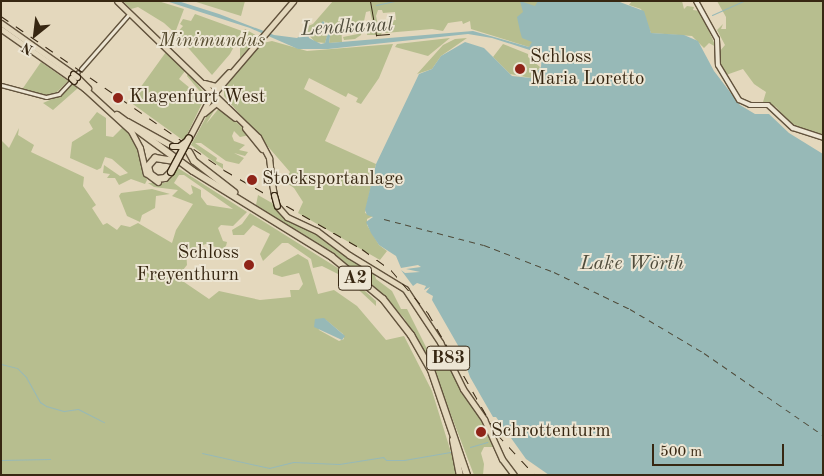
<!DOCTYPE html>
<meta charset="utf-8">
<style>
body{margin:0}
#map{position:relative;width:824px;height:476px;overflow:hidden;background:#e4d8bd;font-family:"Old Standard TT",serif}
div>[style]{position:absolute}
.green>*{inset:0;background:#b7be8f}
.water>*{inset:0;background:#97b9b7}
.stream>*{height:1px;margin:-0.5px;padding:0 0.5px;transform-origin:0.5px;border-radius:0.5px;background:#97b9b7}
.ferry>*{height:1px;margin-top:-0.5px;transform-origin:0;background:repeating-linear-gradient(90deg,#4f4c3b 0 6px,transparent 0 11px)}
.roads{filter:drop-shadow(1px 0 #62533d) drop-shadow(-1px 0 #62533d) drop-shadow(0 1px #62533d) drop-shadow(0 -1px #62533d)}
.tertiary>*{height:3px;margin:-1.5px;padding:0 1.5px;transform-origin:1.5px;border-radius:1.5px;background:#ede6d4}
.secondary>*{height:4px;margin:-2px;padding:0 2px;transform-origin:2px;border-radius:2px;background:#ede6d4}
.primary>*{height:5px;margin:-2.5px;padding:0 2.5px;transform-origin:2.5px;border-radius:2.5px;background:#e4d8bd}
.motorway>*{height:6px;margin:-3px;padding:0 3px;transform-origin:3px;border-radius:3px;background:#e4d8bd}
.tram>*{height:1px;margin:-0.5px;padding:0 0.5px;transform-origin:0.5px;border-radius:0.5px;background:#372712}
.rail>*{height:1px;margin-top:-0.5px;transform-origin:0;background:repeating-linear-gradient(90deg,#372712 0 9px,transparent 0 18px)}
.bridges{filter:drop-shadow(1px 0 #372712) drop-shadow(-1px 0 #372712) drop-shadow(0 1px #372712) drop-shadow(0 -1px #372712)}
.primary-bridge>*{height:5px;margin:-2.5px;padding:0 2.5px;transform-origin:2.5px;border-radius:2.5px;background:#e4d8bd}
.motorway-bridge>*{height:6px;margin:-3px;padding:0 3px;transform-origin:3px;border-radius:3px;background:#e4d8bd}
.dots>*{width:14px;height:14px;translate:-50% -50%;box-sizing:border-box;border:2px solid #ede6d4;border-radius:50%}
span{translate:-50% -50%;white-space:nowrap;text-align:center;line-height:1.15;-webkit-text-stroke:4px #ede6d4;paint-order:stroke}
.shield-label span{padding:1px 4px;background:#ede6d4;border:1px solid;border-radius:4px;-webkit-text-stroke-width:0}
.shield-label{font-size:18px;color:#372712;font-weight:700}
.park-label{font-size:19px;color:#574d31;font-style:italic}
.poi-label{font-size:19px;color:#372712}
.left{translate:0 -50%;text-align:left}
.right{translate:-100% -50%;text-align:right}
.water-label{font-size:20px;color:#4f4c3b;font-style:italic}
.frame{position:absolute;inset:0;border:2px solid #372712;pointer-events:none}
.north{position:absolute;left:10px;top:10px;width:50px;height:50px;-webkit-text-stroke:4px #ede6d4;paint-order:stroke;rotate:209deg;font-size:14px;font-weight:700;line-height:20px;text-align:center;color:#372712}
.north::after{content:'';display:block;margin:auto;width:18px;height:22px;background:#372712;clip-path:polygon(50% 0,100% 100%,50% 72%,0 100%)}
.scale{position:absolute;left:652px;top:444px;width:132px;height:22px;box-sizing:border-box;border:2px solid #372712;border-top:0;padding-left:6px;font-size:15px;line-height:18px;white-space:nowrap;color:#372712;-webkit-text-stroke:4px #ede6d4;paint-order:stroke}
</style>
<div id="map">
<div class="green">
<i style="clip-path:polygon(123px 1px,158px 1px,184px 9px,175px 33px,164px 23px,138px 7px,131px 9px)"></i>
<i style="clip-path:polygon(193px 1px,245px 1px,241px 16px)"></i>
<i style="clip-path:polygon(333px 1px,603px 1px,529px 47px,471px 29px,470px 21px,463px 24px,462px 21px,448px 23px,443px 31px,432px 29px,385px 33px,384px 21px,396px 20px,395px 12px,383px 13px,382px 10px,378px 10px,376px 16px,379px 29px,383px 29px,381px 35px,367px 35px,368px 28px,373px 25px,370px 11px,366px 12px,361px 35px,355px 39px,344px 40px,343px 37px,358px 34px,358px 26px,349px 27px,345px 21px,341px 22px,342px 42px,329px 43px,331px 30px,324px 21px,317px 29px,328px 33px,325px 43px,315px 42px,303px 28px,313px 24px)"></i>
<i style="clip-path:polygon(632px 1px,682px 1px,684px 9px,687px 6px,694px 7px,693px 10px,700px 11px,716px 47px,709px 43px,704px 48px,692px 36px,651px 33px,641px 9px,629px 5px)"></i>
<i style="clip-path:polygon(717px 1px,823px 1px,823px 135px,793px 126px,776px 107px,763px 102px,766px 92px,754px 84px,743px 69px,726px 75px,718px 63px,720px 51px,725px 45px,717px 30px,723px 24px,721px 29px,726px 29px,726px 17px)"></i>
<i style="clip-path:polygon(195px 14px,242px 31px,230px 54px,212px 75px,176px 34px,183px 26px,180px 24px,183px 19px,191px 21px)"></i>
<i style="clip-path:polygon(245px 29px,259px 37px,240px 58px,240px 39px)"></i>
<i style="clip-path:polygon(450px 38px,428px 56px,395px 47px,397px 44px)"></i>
<i style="clip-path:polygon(467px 38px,441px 56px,432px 69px,417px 74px,443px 45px,455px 39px)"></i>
<i style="clip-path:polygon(272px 41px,307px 51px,393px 44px,379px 78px,361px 104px,356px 102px,358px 98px,348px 93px,346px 97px,309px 78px,304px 89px,340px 108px,325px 141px,376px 164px,365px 213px,373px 216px,367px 219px,367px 225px,379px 245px,387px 251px,380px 260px,298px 213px,303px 202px,294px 188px,284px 181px,290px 172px,224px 96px,224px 90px,241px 66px,263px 43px)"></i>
<i style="clip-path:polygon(503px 44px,528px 54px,528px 57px,540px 67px,536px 73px,531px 78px,510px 74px,493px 57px)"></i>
<i style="clip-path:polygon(166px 52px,185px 71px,179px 79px,202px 98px,203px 95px,187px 76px,188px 73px,206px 95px,184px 141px,130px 102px)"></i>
<i style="clip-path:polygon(41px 62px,68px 81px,57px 92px,45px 96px,21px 91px)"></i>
<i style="clip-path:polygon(72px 84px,78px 88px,53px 110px,43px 103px,59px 96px)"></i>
<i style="clip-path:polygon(217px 106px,206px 124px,220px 107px,250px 135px,240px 137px,234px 131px,232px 136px,234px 141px,245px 145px,239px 150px,248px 152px,245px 156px,234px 153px,244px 158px,239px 164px,226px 161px,201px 143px,195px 143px,217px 158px,216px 161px,223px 164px,223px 169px,191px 145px,211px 108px)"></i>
<i style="clip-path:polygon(97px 112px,106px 118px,106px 136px,113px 137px,123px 127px,134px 141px,147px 180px,145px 184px,131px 179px,119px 185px,115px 178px,107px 178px,110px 174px,103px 173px,104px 165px,120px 176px,128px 173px,112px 159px,105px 157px,101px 168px,97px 170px,70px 158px,72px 142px,93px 129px,89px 122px)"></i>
<i style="clip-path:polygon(evenodd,19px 128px,18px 135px,34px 145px,31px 152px,84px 177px,83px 186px,96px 205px,92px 208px,103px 225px,107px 223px,117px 230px,121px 225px,130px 227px,138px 223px,172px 243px,176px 230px,193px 204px,172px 196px,178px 190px,154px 187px,148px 183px,165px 183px,178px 168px,247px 212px,233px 226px,221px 225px,218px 228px,223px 241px,227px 242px,226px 246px,222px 249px,206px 244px,186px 250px,187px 265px,179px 275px,184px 282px,209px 299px,219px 291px,260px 300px,291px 297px,290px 290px,299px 290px,303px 284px,299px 273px,282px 277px,273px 274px,273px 268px,298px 254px,308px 260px,318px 294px,334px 290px,357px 306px,386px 340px,404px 336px,432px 391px,458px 475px,1px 475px,1px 140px,9px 148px,19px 128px,179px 175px,184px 175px,233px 209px,207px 205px,201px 197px,201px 190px,191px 185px,193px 193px,190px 195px,174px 183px,179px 175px,19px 128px,316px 319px,326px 320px,343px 334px,344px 339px,339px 341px,319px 330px,316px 319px)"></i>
<i style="clip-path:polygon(152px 189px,170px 194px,156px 196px,155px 208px,142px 215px,140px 222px,127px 216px,119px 196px,121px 193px)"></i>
<i style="clip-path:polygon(258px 195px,272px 203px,287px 220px,322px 237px,374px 272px,376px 279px,392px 291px,401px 309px,407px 309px,428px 351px,425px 354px,404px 318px,370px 283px,325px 249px,256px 205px)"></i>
<i style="clip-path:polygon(250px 213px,344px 272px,376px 301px,376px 306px,346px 278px,322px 266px,313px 268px,311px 259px,288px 243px,282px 243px,263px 261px,260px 254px,270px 234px,253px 225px,244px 235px,233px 235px,232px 230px,242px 224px)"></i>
<i style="clip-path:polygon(438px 360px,443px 367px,449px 366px,461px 391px,486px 427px,478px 432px,480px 435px,488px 431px,494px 447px,484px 447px,481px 453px,484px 464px,483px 475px,474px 475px,433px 368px)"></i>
</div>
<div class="water">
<i style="clip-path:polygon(166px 1px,178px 1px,219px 14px,274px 35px,297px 38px,307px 31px,309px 38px,321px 44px,325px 43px,328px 32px,317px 27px,323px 21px,331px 30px,329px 43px,473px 31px,529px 47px,532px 42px,522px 38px,520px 31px,517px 17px,523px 12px,520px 1px,535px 6px,538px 1px,617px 1px,644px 11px,651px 33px,684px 35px,698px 41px,714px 71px,740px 105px,755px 114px,769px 114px,789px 133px,823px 154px,823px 475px,549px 475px,526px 459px,496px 417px,493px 417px,470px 377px,460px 349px,432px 300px,433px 296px,426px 292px,430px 287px,424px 290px,426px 286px,417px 283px,413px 286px,401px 270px,405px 273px,420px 272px,406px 269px,421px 267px,418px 265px,401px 268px,396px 256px,379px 245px,371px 233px,366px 222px,373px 217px,367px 215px,365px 210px,376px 164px,419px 74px,432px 69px,441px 56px,465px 42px,484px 48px,512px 76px,531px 78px,541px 67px,542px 54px,492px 38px,468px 34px,328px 49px,298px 49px,250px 28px)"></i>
<i style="clip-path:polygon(324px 318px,345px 336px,342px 340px,314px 327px,315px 319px)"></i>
</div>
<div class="stream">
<i style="left:376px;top:5px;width:19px;rotate:-12deg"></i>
<i style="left:712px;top:15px;width:35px;rotate:-24deg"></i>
<i style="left:1px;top:364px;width:16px;rotate:14deg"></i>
<i style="left:17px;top:368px;width:13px;rotate:45deg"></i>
<i style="left:26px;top:377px;width:29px;rotate:61deg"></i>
<i style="left:40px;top:402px;width:7px;rotate:34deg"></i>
<i style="left:46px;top:406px;width:19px;rotate:16deg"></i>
<i style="left:64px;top:411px;width:14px;rotate:-8deg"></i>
<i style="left:78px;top:409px;width:29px;rotate:27deg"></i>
<i style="left:502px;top:435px;width:5px;rotate:-37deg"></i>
<i style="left:470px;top:447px;width:18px;rotate:-16deg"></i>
<i style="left:202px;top:453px;width:69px;rotate:12.6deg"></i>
<i style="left:269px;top:468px;width:25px;rotate:-14deg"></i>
<i style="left:293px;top:462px;width:46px;rotate:2.5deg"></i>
<i style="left:339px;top:464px;width:45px;rotate:-9deg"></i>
<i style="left:383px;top:457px;width:4px;rotate:45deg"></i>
<i style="left:386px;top:460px;width:18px"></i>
<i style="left:404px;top:460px;width:47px;rotate:-9.9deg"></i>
<i style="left:1px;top:460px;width:49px;rotate:-1.2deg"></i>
</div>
<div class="ferry">
<i style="left:384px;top:219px;width:103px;rotate:14.6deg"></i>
<i style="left:484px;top:245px;width:75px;rotate:21.1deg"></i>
<i style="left:554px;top:272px;width:85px;rotate:26deg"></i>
<i style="left:630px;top:309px;width:86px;rotate:30.7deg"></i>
<i style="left:704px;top:353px;width:145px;rotate:34.6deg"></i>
</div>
<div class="roads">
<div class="tertiary">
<i style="left:81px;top:69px;width:74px;rotate:-48.8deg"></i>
<i style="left:77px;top:73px;width:1px;rotate:-45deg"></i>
<i style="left:1px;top:85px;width:47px;rotate:14.9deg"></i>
<i style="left:46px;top:97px;width:13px;rotate:-13deg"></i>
<i style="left:59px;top:94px;width:18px;rotate:-47deg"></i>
</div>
<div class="secondary">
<i style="left:696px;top:1px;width:43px;rotate:61.1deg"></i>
<i style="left:717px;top:39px;width:26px;rotate:88deg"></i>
<i style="left:718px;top:65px;width:41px;rotate:59deg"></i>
<i style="left:739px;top:100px;width:12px;rotate:24deg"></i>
<i style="left:750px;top:105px;width:18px"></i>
<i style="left:768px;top:105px;width:34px;rotate:43deg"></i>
<i style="left:793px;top:128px;width:32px;rotate:18deg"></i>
</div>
<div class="primary">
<i style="left:117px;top:1px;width:196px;rotate:44deg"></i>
<i style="left:258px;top:137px;width:24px;rotate:62deg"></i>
<i style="left:269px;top:158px;width:23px;rotate:83deg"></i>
<i style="left:1px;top:23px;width:88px;rotate:35.3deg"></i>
<i style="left:1px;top:29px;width:85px;rotate:35deg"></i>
<i style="left:77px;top:77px;width:16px;rotate:45deg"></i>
<i style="left:74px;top:81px;width:16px;rotate:35deg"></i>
<i style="left:204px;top:83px;width:12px;rotate:14deg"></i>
<i style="left:216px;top:86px;width:19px;rotate:-47deg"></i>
<i style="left:84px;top:88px;width:64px;rotate:42.5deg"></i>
<i style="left:131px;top:131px;width:19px;rotate:62deg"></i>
<i style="left:140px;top:148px;width:26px;rotate:77deg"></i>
<i style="left:146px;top:173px;width:15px;rotate:37deg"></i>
<i style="left:204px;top:113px;width:16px;rotate:-40deg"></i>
<i style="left:216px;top:103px;width:24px;rotate:38deg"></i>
<i style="left:127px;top:121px;width:51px;rotate:29.1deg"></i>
<i style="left:245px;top:128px;width:27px;rotate:51deg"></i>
<i style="left:189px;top:138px;width:45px;rotate:-62.3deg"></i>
<i style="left:210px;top:98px;width:128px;rotate:-49.4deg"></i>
<i style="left:271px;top:178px;width:17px;rotate:80deg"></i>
<i style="left:277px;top:206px;width:15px;rotate:48deg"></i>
<i style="left:287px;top:217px;width:33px;rotate:25deg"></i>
<i style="left:317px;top:231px;width:40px;rotate:37deg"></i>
<i style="left:349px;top:255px;width:66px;rotate:31.3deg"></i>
<i style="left:405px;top:289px;width:64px;rotate:56.6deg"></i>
<i style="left:440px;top:342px;width:52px;rotate:63.9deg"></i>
<i style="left:463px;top:389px;width:37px;rotate:55deg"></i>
<i style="left:484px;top:419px;width:44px;rotate:65.8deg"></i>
<i style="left:502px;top:459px;width:20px;rotate:53deg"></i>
</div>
<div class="motorway">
<i style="left:117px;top:115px;width:94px;rotate:36.4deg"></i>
<i style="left:193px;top:171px;width:163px;rotate:31.7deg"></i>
<i style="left:332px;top:257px;width:66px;rotate:39.5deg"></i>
<i style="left:383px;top:299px;width:46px;rotate:52.1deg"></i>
<i style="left:411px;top:335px;width:40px;rotate:60.3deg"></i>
<i style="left:431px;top:370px;width:111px;rotate:71.1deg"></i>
<i style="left:189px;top:152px;width:10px;rotate:61deg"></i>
<i style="left:194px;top:161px;width:51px;rotate:37.8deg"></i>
<i style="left:171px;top:172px;width:8px;rotate:135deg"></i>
<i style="left:165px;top:178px;width:8px;rotate:173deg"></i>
<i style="left:157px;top:179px;width:9px;rotate:-144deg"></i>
<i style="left:150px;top:174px;width:8px;rotate:-104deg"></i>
<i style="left:148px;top:166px;width:11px;rotate:-49deg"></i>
<i style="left:155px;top:158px;width:18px;rotate:9deg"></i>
<i style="left:453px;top:440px;width:36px;rotate:79deg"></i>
</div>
</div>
<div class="tram">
<i style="left:370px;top:1px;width:35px;rotate:80deg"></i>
<i style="left:376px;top:35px;width:13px;rotate:-4deg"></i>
</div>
<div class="rail">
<i style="left:1px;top:16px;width:271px;rotate:34.6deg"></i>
<i style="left:224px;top:170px;width:159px;rotate:29.8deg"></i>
<i style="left:362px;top:249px;width:36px;rotate:36deg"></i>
<i style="left:391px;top:270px;width:57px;rotate:49.3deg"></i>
<i style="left:428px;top:313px;width:139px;rotate:60.3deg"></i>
<i style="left:497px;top:434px;width:56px;rotate:47.2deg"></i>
</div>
<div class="bridges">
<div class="primary-bridge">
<i style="left:73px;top:74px;width:5px;rotate:37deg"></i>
<i style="left:71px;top:78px;width:4px;rotate:45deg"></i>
<i style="left:172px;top:146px;width:7px"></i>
<i style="left:179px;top:146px;width:10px;rotate:-37deg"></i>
<i style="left:274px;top:195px;width:11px;rotate:75deg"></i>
</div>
<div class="motorway-bridge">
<i style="left:171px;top:172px;width:38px;rotate:-62deg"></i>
</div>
</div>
<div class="dots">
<i style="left:520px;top:69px;background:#8f2418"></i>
<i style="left:118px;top:98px;background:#8f2418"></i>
<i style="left:252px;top:180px;background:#8f2418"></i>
<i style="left:249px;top:265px;background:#8f2418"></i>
<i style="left:481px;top:432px;background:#8f2418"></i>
</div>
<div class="shield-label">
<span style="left:355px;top:278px">A2</span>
<span style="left:448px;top:358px">B83</span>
</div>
<div class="park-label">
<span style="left:212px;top:42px">Minimundus</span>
</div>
<div class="poi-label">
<span class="left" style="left:530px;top:69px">Schloss<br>Maria Loretto</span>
<span class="left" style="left:129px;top:98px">Klagenfurt West</span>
<span class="left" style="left:262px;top:180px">Stocksportanlage</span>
<span class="right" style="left:239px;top:265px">Schloss<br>Freyenthurn</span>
<span class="left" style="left:491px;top:432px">Schrottenturm</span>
</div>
<div class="water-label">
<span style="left:347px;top:28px;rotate:-3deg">Lendkanal</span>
<span style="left:632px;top:264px">Lake Wörth</span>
</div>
<div class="frame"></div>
<div class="north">N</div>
<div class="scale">500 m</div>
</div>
